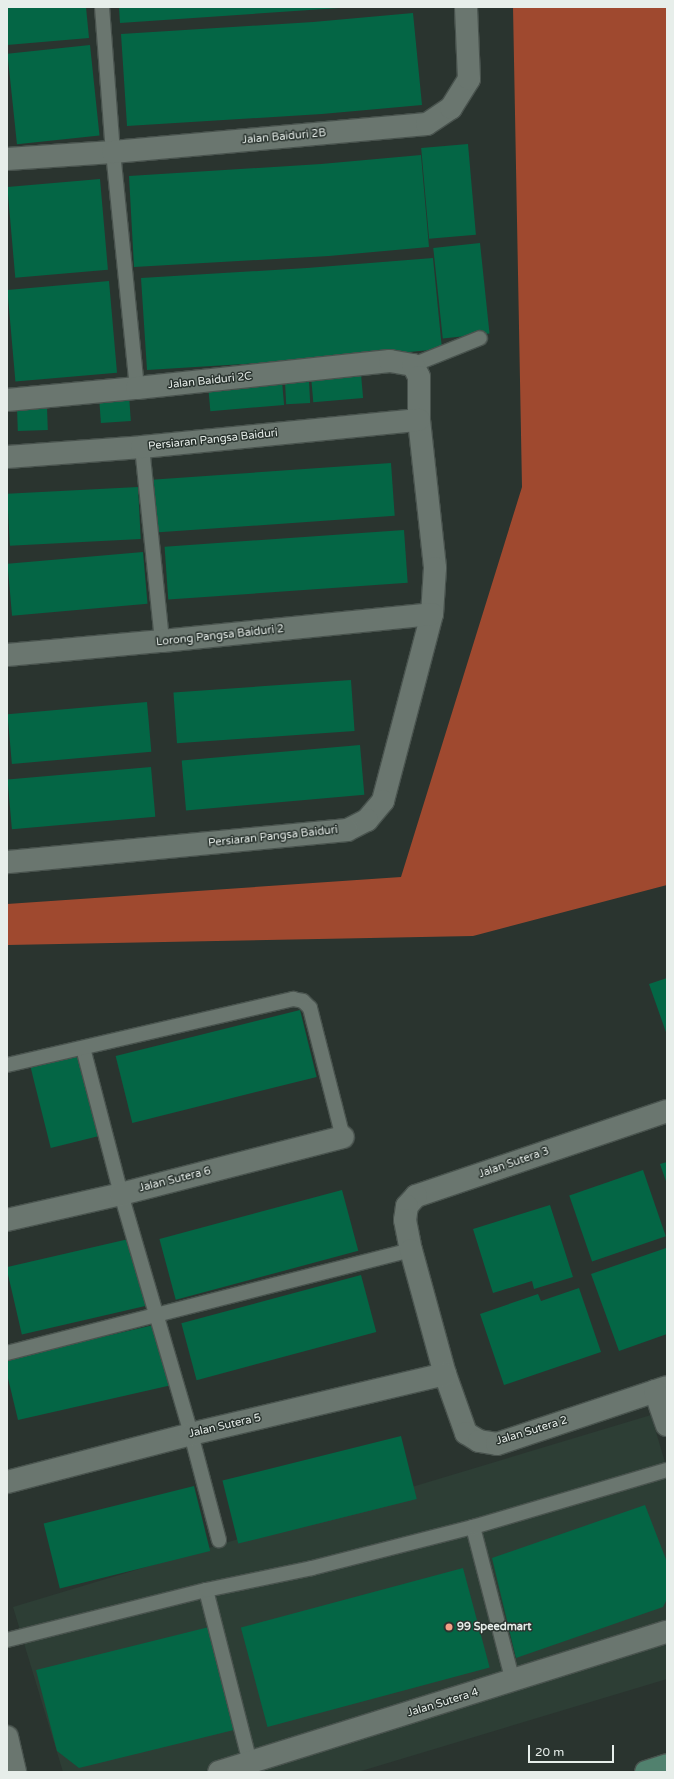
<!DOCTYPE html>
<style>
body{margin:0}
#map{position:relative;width:674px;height:1779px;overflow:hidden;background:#2a342f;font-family:"Varela Round",sans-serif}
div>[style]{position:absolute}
.built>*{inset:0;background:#2d3e35}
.forest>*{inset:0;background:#9f492f}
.building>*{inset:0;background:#046645;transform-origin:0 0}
.roads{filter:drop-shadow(1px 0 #49534e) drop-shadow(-1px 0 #49534e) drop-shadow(0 1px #49534e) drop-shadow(0 -1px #49534e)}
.lane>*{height:14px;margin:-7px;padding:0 7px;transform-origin:7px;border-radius:7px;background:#6a766f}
.street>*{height:22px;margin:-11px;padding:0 11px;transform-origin:11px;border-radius:11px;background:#6a766f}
.secondary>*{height:22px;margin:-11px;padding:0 11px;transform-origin:11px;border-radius:11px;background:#51816e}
.dots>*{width:11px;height:11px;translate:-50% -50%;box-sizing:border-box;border:2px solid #2a342f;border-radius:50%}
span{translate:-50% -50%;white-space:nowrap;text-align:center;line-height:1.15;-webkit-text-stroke:3px #2a342f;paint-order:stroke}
.street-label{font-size:11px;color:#e7eeea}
.poi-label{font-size:11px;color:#e7eeea;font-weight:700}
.left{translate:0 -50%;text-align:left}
.frame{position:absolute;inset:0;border:8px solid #e7eeea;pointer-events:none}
.scale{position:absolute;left:528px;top:1745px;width:86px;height:18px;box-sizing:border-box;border:2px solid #e7eeea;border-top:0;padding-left:5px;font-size:12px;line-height:14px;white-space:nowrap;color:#e7eeea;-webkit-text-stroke:3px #2a342f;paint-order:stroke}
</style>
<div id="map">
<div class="built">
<i style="clip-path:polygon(651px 1415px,667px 1469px,667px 1679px,358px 1772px,63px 1772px,13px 1607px)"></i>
</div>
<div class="forest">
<i style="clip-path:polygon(513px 7px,667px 7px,667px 885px,473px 936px,7px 945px,7px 904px,401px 877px,522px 487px)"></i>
</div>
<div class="building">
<i style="clip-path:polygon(7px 7px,86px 7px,89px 38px,7px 45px)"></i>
<i style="clip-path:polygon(119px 7px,339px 7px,339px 8px,120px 23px)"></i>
<i style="clip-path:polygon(413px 13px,422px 105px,322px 114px,127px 126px,121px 34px,313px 22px)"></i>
<i style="left:90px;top:45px;width:91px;height:83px;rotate:84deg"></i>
<i style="left:468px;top:144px;width:91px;height:47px;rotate:85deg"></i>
<i style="clip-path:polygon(421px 155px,429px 247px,329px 256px,134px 267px,129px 176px,321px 164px)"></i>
<i style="left:100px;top:179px;width:91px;height:93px;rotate:85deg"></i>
<i style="left:480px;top:243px;width:91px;height:47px;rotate:84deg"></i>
<i style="clip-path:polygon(433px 258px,442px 349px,341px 358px,147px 370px,141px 278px,307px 268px)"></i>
<i style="left:109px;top:281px;width:92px;height:102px;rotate:85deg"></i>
<i style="left:361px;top:374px;width:24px;height:50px;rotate:85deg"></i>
<i style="left:282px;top:381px;width:24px;height:74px;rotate:85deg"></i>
<i style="left:309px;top:381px;width:22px;height:24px;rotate:87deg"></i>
<i style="left:129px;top:395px;width:26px;height:30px;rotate:86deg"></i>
<i style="left:47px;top:407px;width:23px;height:30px;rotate:88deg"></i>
<i style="left:391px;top:463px;width:53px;height:240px;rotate:86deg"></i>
<i style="left:138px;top:487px;width:52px;height:131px;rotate:87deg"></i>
<i style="left:404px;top:530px;width:53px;height:240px;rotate:86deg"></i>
<i style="left:143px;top:552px;width:52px;height:136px;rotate:85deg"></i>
<i style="left:351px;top:680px;width:51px;height:178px;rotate:86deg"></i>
<i style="left:147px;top:702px;width:50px;height:140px;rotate:85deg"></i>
<i style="left:360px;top:745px;width:50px;height:179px;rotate:85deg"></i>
<i style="left:151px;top:767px;width:50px;height:144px;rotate:85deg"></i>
<i style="clip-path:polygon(667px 978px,667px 1035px,649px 984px)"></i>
<i style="left:300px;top:1010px;width:69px;height:190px;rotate:76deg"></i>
<i style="left:85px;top:1054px;width:83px;height:56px;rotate:76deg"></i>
<i style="clip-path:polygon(667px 1162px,667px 1184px,660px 1164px)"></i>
<i style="left:643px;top:1170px;width:70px;height:78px;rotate:71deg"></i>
<i style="left:342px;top:1190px;width:63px;height:189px;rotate:75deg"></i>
<i style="clip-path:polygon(550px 1205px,573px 1277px,534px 1289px,532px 1281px,493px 1293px,473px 1229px)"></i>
<i style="left:133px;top:1238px;width:69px;height:130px;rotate:77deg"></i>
<i style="clip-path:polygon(666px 1248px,667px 1334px,619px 1351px,591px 1274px)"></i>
<i style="left:361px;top:1275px;width:59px;height:186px;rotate:75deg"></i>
<i style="clip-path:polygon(579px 1288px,601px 1352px,504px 1385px,480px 1314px,538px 1294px,541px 1301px)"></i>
<i style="clip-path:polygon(158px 1324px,172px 1385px,18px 1420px,7px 1374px,7px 1359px)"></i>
<i style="left:401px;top:1436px;width:65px;height:184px;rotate:76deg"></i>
<i style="left:194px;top:1486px;width:67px;height:155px;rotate:76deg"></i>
<i style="clip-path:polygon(645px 1505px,667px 1562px,667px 1599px,663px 1607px,516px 1658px,492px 1558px)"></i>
<i style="left:463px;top:1568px;width:103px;height:230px;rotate:75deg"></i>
<i style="clip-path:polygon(209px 1627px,234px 1730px,79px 1768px,57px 1751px,36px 1670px)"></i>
</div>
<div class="roads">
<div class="lane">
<i style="left:102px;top:7px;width:145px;rotate:85.7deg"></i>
<i style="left:113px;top:152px;width:237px;rotate:84.2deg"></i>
<i style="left:413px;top:365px;width:72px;rotate:-21.9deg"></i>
<i style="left:142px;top:447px;width:195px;rotate:84.1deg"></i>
<i style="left:83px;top:1048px;width:151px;rotate:75.4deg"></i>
<i style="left:121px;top:1194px;width:250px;rotate:73.7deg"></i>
<i style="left:191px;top:1434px;width:110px;rotate:75.2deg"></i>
<i style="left:7px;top:1065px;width:294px;rotate:-13deg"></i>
<i style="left:293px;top:999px;width:10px;rotate:11deg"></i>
<i style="left:303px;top:1001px;width:10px;rotate:45deg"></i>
<i style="left:310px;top:1008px;width:133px;rotate:75.7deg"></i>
<i style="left:7px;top:1353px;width:417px;rotate:-14.3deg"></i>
<i style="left:473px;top:1527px;width:160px;rotate:75.5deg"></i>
<i style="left:206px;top:1590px;width:178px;rotate:75.7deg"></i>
<i style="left:7px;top:1640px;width:205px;rotate:-14.1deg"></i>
<i style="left:206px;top:1590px;width:108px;rotate:-11.7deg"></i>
<i style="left:312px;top:1568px;width:166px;rotate:-14.3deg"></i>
<i style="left:473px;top:1527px;width:202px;rotate:-16.4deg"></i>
</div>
<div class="street">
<i style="left:7px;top:159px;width:106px;rotate:-3.8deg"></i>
<i style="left:113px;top:152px;width:315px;rotate:-5.1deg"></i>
<i style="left:427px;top:124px;width:29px;rotate:-34deg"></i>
<i style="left:451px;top:108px;width:34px;rotate:-58deg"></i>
<i style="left:469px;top:79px;width:72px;rotate:-92.4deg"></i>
<i style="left:7px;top:400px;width:131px;rotate:-5.3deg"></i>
<i style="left:137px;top:388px;width:254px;rotate:-6.1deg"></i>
<i style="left:390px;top:361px;width:23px;rotate:10deg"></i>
<i style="left:413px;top:365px;width:13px;rotate:63deg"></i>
<i style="left:419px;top:377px;width:43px;rotate:90deg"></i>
<i style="left:419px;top:420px;width:149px;rotate:83.8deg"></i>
<i style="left:435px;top:568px;width:46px;rotate:93.7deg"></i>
<i style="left:432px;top:614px;width:193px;rotate:104.7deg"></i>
<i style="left:383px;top:801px;width:25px;rotate:130deg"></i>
<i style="left:367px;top:820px;width:22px;rotate:153deg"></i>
<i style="left:347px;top:830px;width:342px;rotate:174.6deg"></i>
<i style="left:7px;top:457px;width:135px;rotate:-4.2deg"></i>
<i style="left:142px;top:447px;width:278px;rotate:-5.6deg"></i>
<i style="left:7px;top:655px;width:156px;rotate:-5.2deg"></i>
<i style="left:162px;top:641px;width:271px;rotate:-5.7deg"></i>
<i style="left:667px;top:1111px;width:265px;rotate:161.3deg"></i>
<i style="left:416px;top:1196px;width:13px;rotate:132deg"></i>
<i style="left:407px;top:1206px;width:14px;rotate:98deg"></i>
<i style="left:405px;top:1220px;width:31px;rotate:79deg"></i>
<i style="left:411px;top:1250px;width:129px;rotate:74.7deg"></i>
<i style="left:445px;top:1374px;width:63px;rotate:70.4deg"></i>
<i style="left:466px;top:1433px;width:15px;rotate:32deg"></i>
<i style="left:479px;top:1441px;width:18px;rotate:9deg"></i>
<i style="left:497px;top:1444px;width:179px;rotate:-18.5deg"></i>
<i style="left:7px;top:1220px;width:117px;rotate:-12.8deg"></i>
<i style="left:121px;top:1194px;width:229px;rotate:-14.4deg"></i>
<i style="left:655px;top:1391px;width:36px;rotate:71deg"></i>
<i style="left:7px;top:1482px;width:190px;rotate:-14.6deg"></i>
<i style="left:191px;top:1434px;width:261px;rotate:-13.3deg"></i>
<i style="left:7px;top:1737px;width:36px;rotate:77deg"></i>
<i style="left:219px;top:1772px;width:469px;rotate:-17.4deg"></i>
</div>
<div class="secondary">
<i style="left:646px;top:1772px;width:22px;rotate:-18deg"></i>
</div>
</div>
<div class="dots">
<i style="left:449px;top:1627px;background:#f39f85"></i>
</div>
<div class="street-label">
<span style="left:284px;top:137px;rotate:-5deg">Jalan Baiduri 2B</span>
<span style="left:210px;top:381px;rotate:-6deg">Jalan Baiduri 2C</span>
<span style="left:213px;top:440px;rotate:-6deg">Persiaran Pangsa Baiduri</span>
<span style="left:220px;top:636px;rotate:-6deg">Lorong Pangsa Baiduri 2</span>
<span style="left:273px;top:837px;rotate:-6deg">Persiaran Pangsa Baiduri</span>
<span style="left:514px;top:1163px;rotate:-19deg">Jalan Sutera 3</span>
<span style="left:175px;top:1180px;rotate:-14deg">Jalan Sutera 6</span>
<span style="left:225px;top:1426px;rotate:-13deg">Jalan Sutera 5</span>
<span style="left:532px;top:1431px;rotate:-17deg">Jalan Sutera 2</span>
<span style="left:443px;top:1703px;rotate:-17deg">Jalan Sutera 4</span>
</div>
<div class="poi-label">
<span class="left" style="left:457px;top:1627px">99 Speedmart</span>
</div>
<div class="frame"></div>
<div class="scale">20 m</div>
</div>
